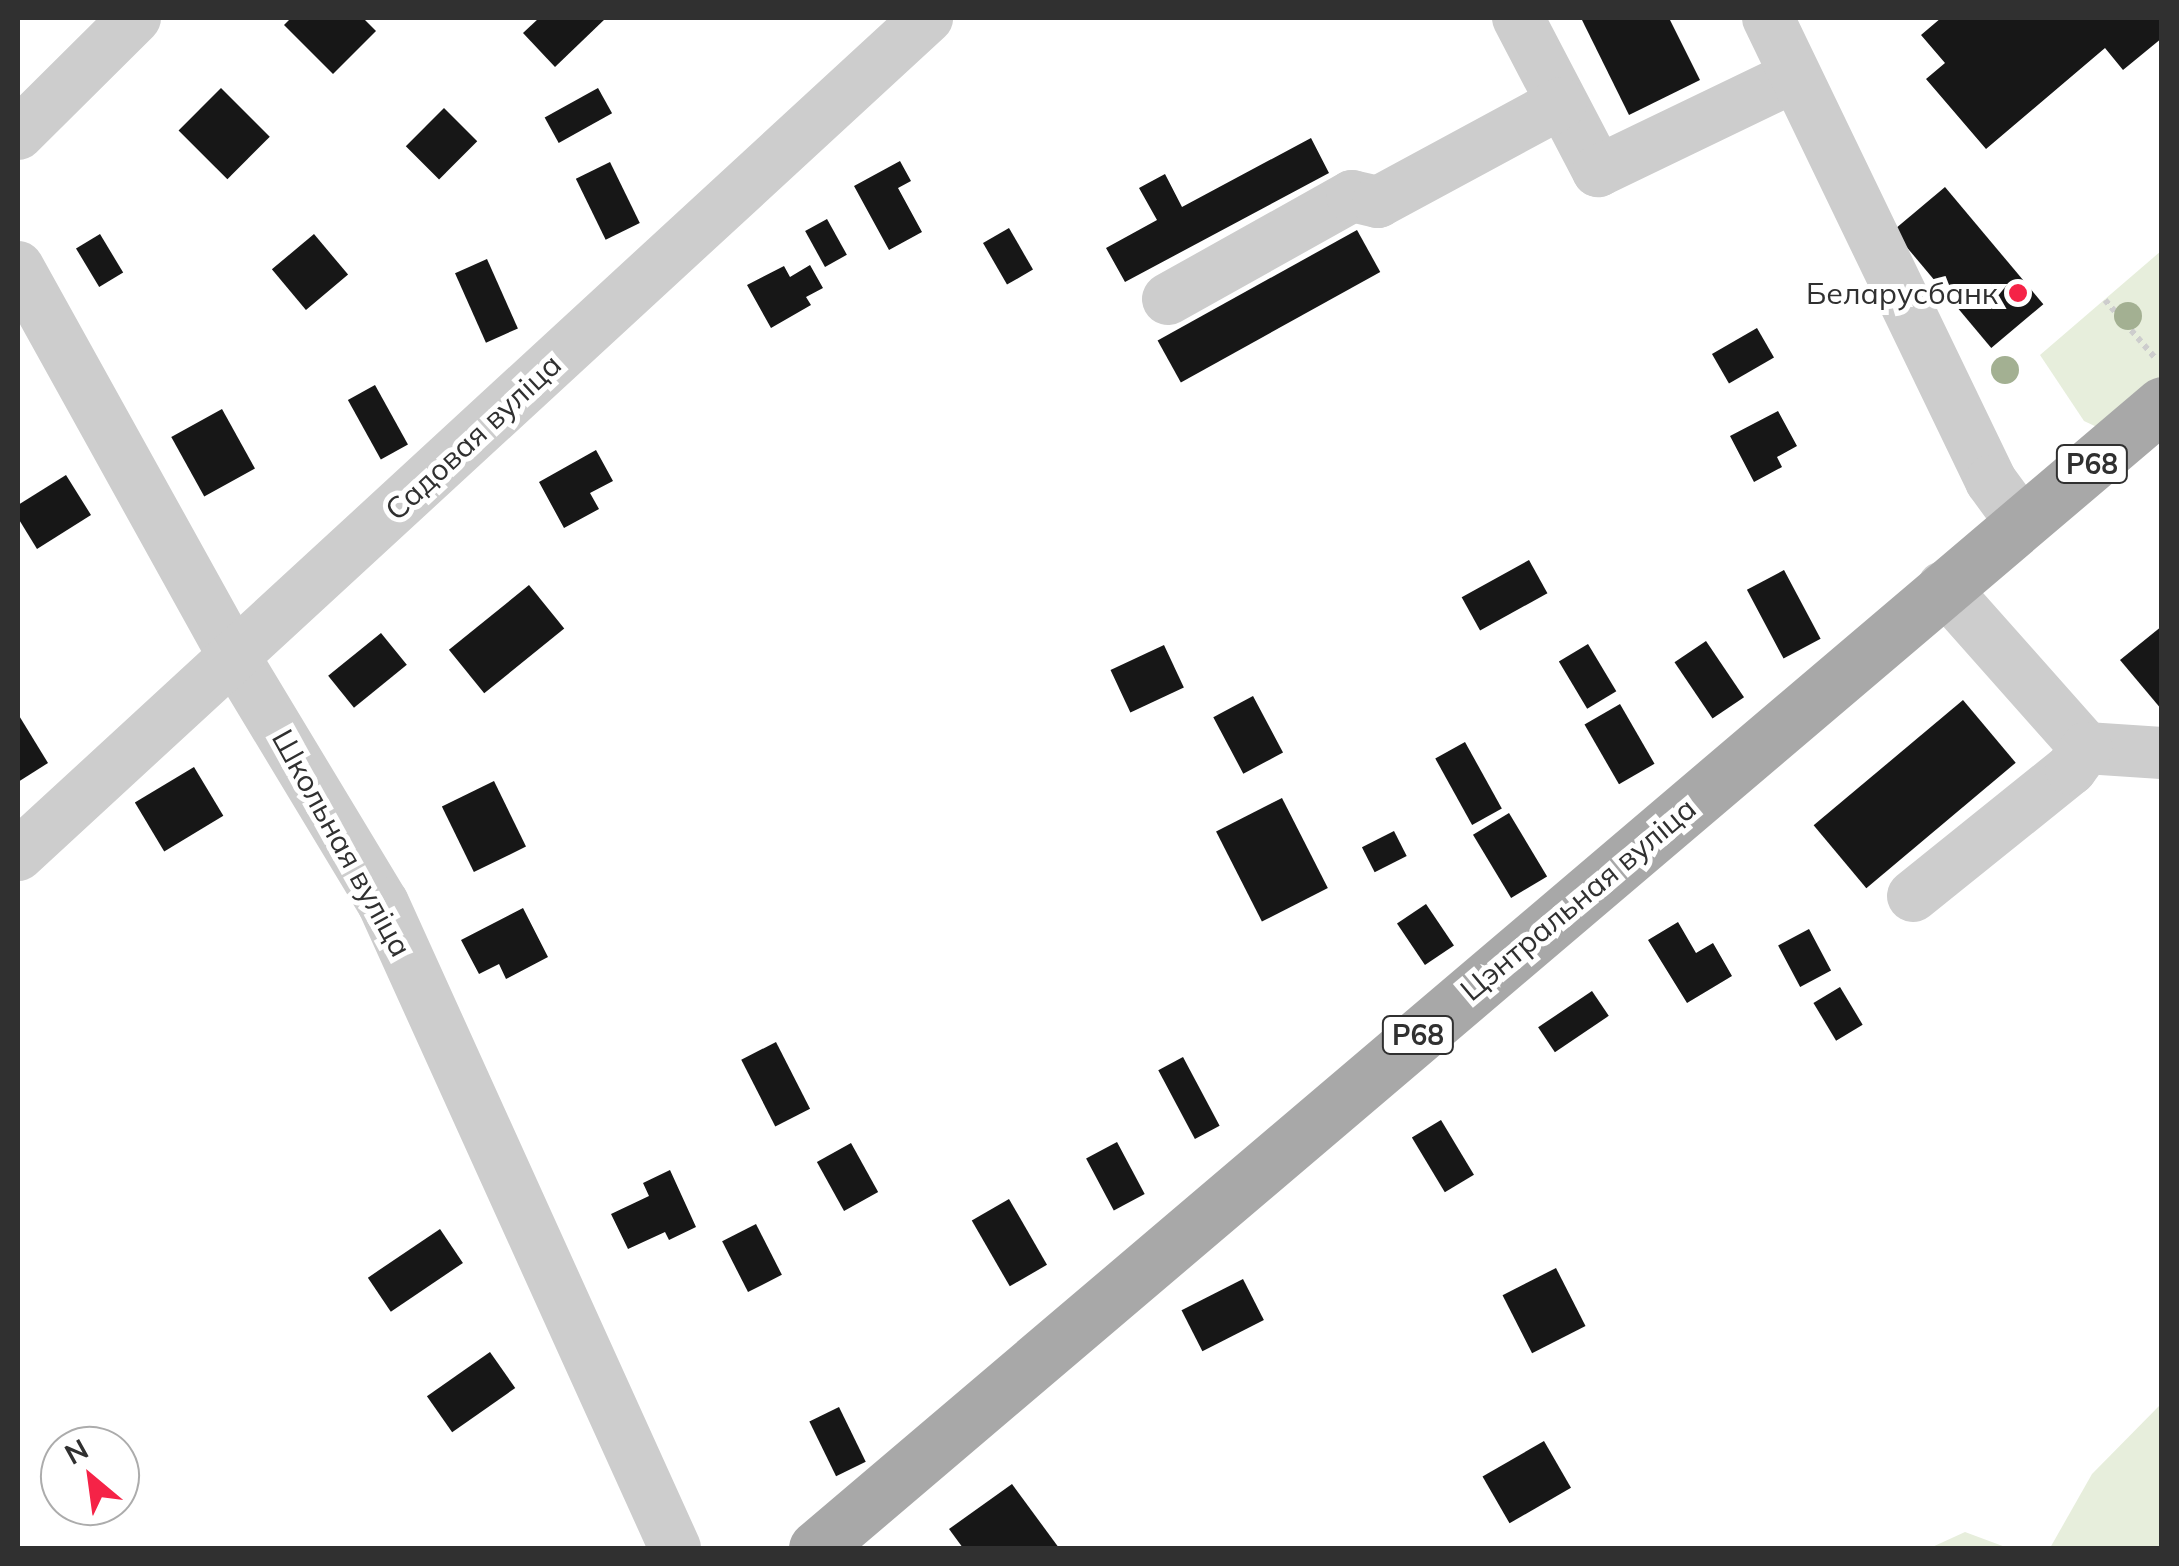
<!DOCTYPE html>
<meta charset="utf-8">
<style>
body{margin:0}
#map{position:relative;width:2179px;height:1566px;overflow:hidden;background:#fff;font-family:Mulish,sans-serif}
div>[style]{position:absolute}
.green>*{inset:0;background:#e7eedc}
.building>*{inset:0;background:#171717;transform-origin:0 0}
.path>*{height:6px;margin-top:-3px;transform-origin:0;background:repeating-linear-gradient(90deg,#cdcdcd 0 5px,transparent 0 10px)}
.minor>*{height:52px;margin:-26px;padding:0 26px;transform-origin:26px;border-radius:26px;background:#cdcdcd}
.major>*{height:55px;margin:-27.5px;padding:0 27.5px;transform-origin:27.5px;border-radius:27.5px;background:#a8a8a8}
.trees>*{width:28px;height:28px;margin:-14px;border-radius:50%;background:#a3b092}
.dots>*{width:28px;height:28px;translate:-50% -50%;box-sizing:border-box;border:5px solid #fff;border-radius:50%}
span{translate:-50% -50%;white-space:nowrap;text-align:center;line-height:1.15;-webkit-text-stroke:10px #fff;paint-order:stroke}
.shield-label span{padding:2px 8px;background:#fff;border:2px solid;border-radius:8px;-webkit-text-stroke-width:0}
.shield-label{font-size:28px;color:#303030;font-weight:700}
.poi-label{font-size:30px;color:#303030}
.right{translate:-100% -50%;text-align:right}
.street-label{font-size:30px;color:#303030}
.frame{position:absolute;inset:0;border:20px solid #303030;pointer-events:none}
.north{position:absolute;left:40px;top:1426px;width:100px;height:100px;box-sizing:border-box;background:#fff;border:2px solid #acacac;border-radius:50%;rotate:331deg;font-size:28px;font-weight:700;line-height:40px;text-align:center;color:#303030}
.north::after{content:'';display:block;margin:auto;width:35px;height:45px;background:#f52347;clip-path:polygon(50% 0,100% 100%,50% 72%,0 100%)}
</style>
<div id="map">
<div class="green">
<i style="clip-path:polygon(2161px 251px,2161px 392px,2099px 428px,2084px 421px,2040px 355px)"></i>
<i style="clip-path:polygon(2161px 1404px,2161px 1548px,2050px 1548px,2092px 1474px)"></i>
<i style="clip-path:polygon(1965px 1532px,2008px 1548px,1930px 1548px)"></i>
</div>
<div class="building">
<i style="clip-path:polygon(291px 18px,363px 18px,376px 31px,333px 74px,284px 25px)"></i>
<i style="clip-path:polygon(539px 18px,606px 18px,555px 67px,523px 33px)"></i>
<i style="clip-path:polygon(1581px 18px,1669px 18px,1700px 80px,1629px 115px)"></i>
<i style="clip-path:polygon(1941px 18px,2162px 18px,2162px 38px,2123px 70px,2105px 48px,1986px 149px,1926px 79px,1945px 63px,1921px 35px)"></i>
<i style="left:221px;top:88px;width:69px;height:60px;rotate:45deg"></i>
<i style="left:598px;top:88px;width:29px;height:61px;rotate:61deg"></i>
<i style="left:444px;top:108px;width:47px;height:54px;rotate:45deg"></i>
<i style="clip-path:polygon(1311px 138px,1329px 173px,1125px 282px,1106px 248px,1157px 220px,1139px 188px,1165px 174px,1182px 207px)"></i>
<i style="clip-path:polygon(900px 161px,911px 181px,898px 188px,922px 232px,889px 250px,854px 186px)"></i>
<i style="left:610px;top:162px;width:68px;height:38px;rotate:64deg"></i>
<i style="left:1945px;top:187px;width:153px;height:68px;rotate:50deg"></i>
<i style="left:827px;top:219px;width:41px;height:25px;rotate:61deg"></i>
<i style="left:1009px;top:228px;width:48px;height:30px;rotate:60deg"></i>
<i style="left:1357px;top:230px;width:48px;height:228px;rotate:61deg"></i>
<i style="left:100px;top:234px;width:45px;height:28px;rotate:59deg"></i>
<i style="left:314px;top:234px;width:53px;height:55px;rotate:50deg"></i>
<i style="left:487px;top:259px;width:76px;height:35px;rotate:66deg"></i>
<i style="clip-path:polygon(810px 265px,823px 288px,806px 297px,811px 305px,771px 328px,747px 285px,784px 266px,790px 277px)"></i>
<i style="left:1757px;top:328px;width:34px;height:52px;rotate:60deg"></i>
<i style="left:375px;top:385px;width:68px;height:31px;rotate:61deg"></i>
<i style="left:222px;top:409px;width:68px;height:58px;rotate:61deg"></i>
<i style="clip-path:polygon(1778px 411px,1797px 446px,1777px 457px,1782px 467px,1754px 482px,1730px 436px)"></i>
<i style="clip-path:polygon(596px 450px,613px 481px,590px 493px,599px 509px,564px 528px,539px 482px)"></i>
<i style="clip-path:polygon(66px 475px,91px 515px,37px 549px,18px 518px,18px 505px)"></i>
<i style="left:1529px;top:560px;width:38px;height:77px;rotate:61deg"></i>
<i style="left:1784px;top:570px;width:78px;height:42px;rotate:62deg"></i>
<i style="left:529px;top:585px;width:56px;height:103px;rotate:51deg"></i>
<i style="clip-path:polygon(2162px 626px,2162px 710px,2120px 660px)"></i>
<i style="left:381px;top:633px;width:41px;height:68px;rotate:51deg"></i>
<i style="left:1706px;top:641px;width:68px;height:38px;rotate:56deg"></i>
<i style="left:1588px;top:644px;width:55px;height:34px;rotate:59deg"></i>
<i style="left:1164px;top:645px;width:47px;height:59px;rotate:65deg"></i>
<i style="left:1253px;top:696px;width:64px;height:45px;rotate:62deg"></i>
<i style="left:1963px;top:700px;width:82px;height:195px;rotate:50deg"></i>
<i style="left:1620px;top:704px;width:69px;height:41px;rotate:60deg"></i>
<i style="clip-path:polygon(18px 714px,48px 763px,18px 782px)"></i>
<i style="left:1465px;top:742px;width:76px;height:34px;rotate:61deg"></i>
<i style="left:194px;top:767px;width:57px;height:69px;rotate:59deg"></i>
<i style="left:494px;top:781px;width:73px;height:58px;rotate:64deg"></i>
<i style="left:1282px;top:798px;width:101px;height:74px;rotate:63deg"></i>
<i style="left:1509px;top:813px;width:74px;height:42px;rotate:59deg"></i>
<i style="left:1394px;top:831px;width:28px;height:36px;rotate:63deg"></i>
<i style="left:1426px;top:904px;width:50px;height:35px;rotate:56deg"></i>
<i style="clip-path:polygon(523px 908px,548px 957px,506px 979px,499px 964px,479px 974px,461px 940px)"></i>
<i style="clip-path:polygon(1678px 922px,1696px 953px,1713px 943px,1732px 976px,1687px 1003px,1648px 940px)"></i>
<i style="left:1809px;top:929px;width:47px;height:35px;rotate:62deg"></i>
<i style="left:1840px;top:987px;width:44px;height:31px;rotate:59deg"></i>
<i style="left:1592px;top:991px;width:30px;height:65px;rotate:56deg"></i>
<i style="left:776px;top:1042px;width:75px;height:39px;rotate:63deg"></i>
<i style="left:1183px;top:1057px;width:78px;height:28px;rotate:62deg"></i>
<i style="left:1441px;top:1120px;width:64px;height:34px;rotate:59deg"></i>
<i style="left:1117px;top:1142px;width:59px;height:35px;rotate:62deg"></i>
<i style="left:851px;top:1143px;width:56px;height:39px;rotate:61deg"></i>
<i style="clip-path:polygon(670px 1170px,696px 1227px,669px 1240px,665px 1232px,628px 1249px,611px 1214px,649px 1196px,643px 1183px)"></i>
<i style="left:1009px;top:1199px;width:76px;height:43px;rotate:60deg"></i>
<i style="left:756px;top:1224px;width:57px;height:38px;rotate:63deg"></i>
<i style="left:440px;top:1229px;width:41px;height:87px;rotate:56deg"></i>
<i style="left:1556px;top:1268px;width:65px;height:60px;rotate:63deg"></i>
<i style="left:1243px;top:1279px;width:46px;height:69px;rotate:63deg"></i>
<i style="left:490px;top:1352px;width:44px;height:77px;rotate:55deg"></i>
<i style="left:839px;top:1407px;width:61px;height:33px;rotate:64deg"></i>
<i style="left:1544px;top:1441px;width:54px;height:71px;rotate:60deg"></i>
<i style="clip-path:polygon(1012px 1484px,1059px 1548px,963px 1548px,949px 1529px)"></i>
</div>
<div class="path">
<i style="left:2105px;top:300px;width:79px;rotate:49.1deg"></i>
</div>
<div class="minor">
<i style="left:1518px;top:18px;width:173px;rotate:62.4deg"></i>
<i style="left:1598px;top:171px;width:219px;rotate:-25.7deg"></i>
<i style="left:1768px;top:18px;width:514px;rotate:64.28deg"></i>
<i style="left:1991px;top:481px;width:51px;rotate:53.8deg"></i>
<i style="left:18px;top:134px;width:165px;rotate:-44.8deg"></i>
<i style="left:18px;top:267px;width:447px;rotate:61deg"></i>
<i style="left:235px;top:658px;width:286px;rotate:58.9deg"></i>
<i style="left:383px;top:903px;width:708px;rotate:65.64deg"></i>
<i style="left:1168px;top:299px;width:211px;rotate:-29.2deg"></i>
<i style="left:1352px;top:196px;width:27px;rotate:13deg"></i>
<i style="left:1378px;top:202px;width:208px;rotate:-28.4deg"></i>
<i style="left:1943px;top:587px;width:215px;rotate:48.4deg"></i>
<i style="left:2086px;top:748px;width:76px;rotate:3.8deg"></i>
<i style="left:18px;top:855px;width:1236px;rotate:-42.64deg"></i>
<i style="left:1913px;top:896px;width:203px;rotate:-38.8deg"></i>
<i style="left:2071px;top:769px;width:26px;rotate:-54deg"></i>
</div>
<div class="major">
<i style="left:816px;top:1548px;width:1766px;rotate:-40.36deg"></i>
</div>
<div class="trees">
<i style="left:2128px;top:316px"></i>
<i style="left:2005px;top:370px"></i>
</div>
<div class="dots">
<i style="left:2018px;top:293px;background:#f52347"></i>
</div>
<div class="shield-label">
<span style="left:2092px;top:464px">Р68</span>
<span style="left:1418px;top:1035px">Р68</span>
</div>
<div class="poi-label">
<span class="right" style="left:1998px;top:293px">Беларусбанк</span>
</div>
<div class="street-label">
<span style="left:473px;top:437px;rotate:-43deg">Садовая вуліца</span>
<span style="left:342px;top:843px;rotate:61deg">Школьная вуліца</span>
<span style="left:1578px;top:899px;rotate:-40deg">Цэнтральная вуліца</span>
</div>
<div class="frame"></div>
<div class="north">N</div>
</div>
